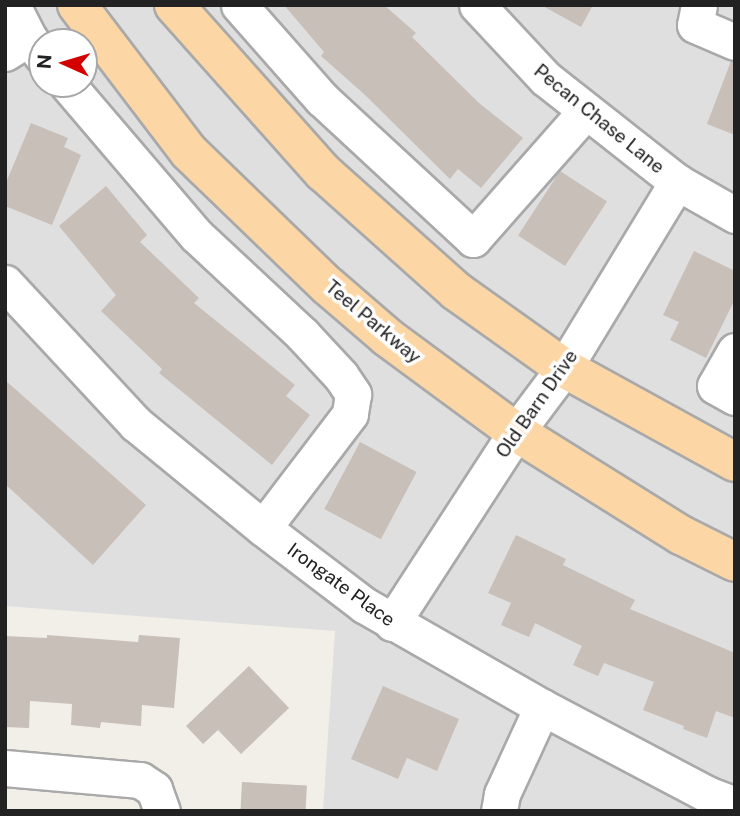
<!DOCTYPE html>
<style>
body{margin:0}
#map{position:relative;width:740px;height:816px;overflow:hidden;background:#f2efe9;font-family:"Public Sans",sans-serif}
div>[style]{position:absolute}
.residential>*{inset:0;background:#e0dfdf}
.building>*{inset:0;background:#c7bfb8;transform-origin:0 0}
.roads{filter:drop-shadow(2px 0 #a9a9a9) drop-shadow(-2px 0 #a9a9a9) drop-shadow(0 2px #a9a9a9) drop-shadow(0 -2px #a9a9a9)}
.minor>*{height:35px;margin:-17.5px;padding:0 17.5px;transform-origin:17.5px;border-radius:17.5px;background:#fff}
.major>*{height:38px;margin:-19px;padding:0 19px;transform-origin:19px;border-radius:19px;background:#fcd6a4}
span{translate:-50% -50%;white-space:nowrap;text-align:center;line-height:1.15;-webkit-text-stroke:7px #fff;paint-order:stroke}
.street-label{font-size:19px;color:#222}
.frame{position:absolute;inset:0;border:7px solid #222;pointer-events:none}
.north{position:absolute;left:28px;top:28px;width:70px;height:70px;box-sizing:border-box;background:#fff;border:2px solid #a7a7a7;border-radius:50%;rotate:274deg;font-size:19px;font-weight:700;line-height:28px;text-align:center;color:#222}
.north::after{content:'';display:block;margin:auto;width:24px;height:32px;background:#d40000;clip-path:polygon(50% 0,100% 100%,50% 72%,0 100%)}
</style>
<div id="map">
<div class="residential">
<i style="clip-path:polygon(evenodd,5px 5px,735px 5px,735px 811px,323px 811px,335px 631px,5px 606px,5px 5px,42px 42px,84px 42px,84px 84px,42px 84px,42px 42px)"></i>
</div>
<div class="building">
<i style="clip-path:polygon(284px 5px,384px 5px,416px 33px,412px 37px,479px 103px,523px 138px,481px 188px,458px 169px,450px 179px,364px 94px,321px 56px,324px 52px)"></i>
<i style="clip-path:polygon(541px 5px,593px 5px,581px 27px)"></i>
<i style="clip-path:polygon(731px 61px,735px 62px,735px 135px,707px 124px)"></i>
<i style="clip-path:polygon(31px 123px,68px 138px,64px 147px,81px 155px,52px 225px,5px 206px,5px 185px)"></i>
<i style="left:560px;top:171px;width:56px;height:77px;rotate:33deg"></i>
<i style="clip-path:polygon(106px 186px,147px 235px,140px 242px,199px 298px,194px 303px,295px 385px,286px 396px,310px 415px,272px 465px,159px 373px,162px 369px,101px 311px,116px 295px,59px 226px)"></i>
<i style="clip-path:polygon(694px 251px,735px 271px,735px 299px,706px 358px,670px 340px,679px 322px,663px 315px)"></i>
<i style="clip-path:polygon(5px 380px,146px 505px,93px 565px,5px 484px)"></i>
<i style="left:360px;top:442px;width:64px;height:76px;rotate:28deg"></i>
<i style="clip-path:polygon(516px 535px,566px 559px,563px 565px,635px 600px,630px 609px,735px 653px,735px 718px,716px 711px,707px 738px,683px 729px,684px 726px,643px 710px,654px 682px,604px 663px,598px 676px,573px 665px,582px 646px,535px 623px,529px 637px,501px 625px,511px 603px,488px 593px)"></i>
<i style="clip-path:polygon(47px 635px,138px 642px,139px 635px,180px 638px,174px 708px,142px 705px,141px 726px,101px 722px,100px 728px,71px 725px,72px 704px,30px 701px,29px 728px,5px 727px,5px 636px,47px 638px)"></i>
<i style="clip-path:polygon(249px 666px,289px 708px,241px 754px,218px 730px,203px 744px,186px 726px)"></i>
<i style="clip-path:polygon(383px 686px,459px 719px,437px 771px,407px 758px,398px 779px,351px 759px)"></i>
<i style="left:242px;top:782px;width:65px;height:29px;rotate:3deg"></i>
</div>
<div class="roads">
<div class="minor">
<i style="left:12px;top:5px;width:37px;rotate:63deg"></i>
<i style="left:239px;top:5px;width:125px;rotate:48.6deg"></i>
<i style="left:322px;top:99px;width:206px;rotate:42.8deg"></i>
<i style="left:473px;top:239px;width:171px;rotate:-48.6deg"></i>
<i style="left:477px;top:5px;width:100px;rotate:47deg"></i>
<i style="left:545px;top:78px;width:168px;rotate:38.2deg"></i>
<i style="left:677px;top:182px;width:67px;rotate:29.6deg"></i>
<i style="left:699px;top:5px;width:20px;rotate:101deg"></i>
<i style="left:695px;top:25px;width:43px;rotate:23deg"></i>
<i style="left:5px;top:53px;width:28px;rotate:-32deg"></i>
<i style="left:29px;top:38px;width:22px;rotate:54deg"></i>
<i style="left:67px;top:84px;width:200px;rotate:49.5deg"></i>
<i style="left:197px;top:236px;width:144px;rotate:43deg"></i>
<i style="left:302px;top:334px;width:57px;rotate:47.1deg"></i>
<i style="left:341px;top:376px;width:22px;rotate:56deg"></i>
<i style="left:353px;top:394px;width:20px;rotate:99deg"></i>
<i style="left:350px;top:414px;width:143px;rotate:127.3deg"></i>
<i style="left:5px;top:283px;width:192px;rotate:47.1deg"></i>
<i style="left:136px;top:424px;width:164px;rotate:39.3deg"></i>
<i style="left:263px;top:528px;width:127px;rotate:37.3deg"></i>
<i style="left:364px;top:605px;width:205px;rotate:29.8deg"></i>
<i style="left:542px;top:707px;width:187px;rotate:27.8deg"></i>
<i style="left:707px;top:794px;width:30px;rotate:21deg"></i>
<i style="left:735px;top:351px;width:40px;rotate:119.7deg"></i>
<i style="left:715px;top:386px;width:23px;rotate:29deg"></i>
<i style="left:392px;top:623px;width:228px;rotate:-57deg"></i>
<i style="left:516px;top:432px;width:80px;rotate:-53.1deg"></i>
<i style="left:564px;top:368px;width:218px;rotate:-58.7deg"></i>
<i style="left:5px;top:768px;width:136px;rotate:5.1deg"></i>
<i style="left:140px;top:780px;width:17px;rotate:33deg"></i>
<i style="left:154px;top:789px;width:23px;rotate:70deg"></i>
<i style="left:499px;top:811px;width:17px;rotate:-80deg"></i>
<i style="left:502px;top:794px;width:96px;rotate:-65.3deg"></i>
</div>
<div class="major">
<i style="left:77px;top:5px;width:185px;rotate:52.7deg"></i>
<i style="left:189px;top:152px;width:193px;rotate:44deg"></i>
<i style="left:328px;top:286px;width:78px;rotate:40.8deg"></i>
<i style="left:387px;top:337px;width:160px;rotate:36.4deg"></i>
<i style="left:516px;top:432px;width:195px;rotate:32deg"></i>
<i style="left:681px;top:535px;width:60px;rotate:26.6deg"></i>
<i style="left:174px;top:5px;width:224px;rotate:48.3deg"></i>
<i style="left:323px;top:172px;width:178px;rotate:41.8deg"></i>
<i style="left:456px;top:291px;width:133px;rotate:35.5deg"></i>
<i style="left:564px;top:368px;width:195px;rotate:28.8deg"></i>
</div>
</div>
<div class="street-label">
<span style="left:599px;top:119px;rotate:39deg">Pecan Chase Lane</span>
<span style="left:373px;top:322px;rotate:40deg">Teel Parkway</span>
<span style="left:537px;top:404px;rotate:-55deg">Old Barn Drive</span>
<span style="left:341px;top:585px;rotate:36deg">Irongate Place</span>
</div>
<div class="frame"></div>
<div class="north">N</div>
</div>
